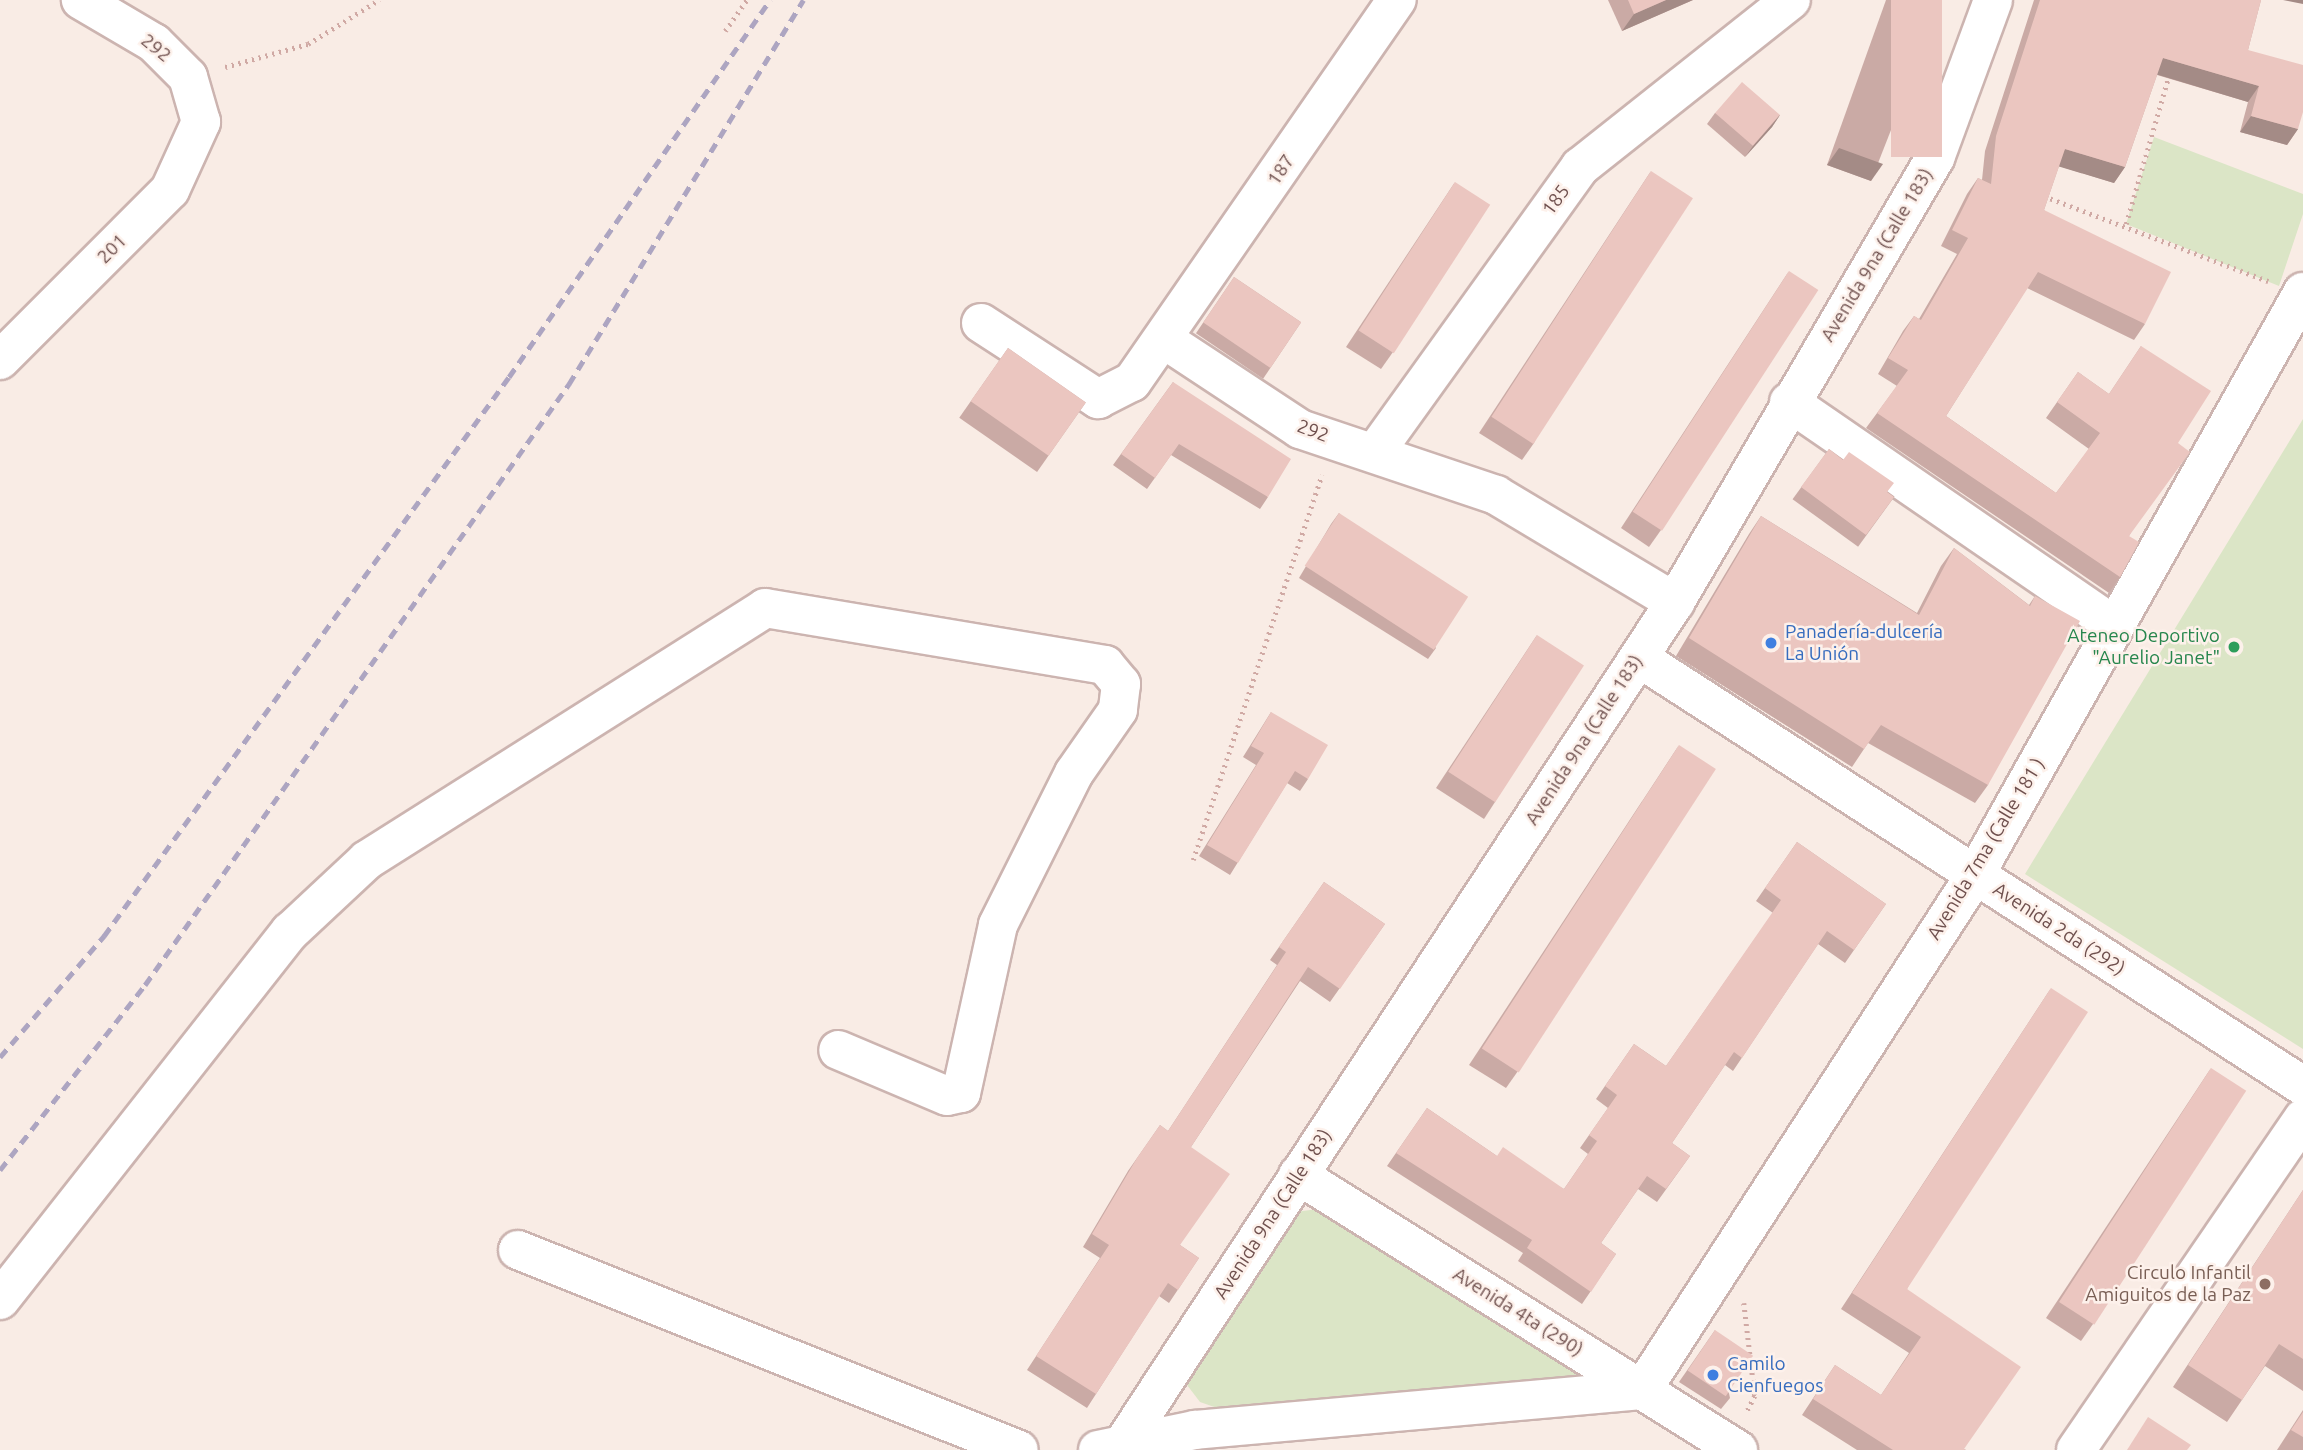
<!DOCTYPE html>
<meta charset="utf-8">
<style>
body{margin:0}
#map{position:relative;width:2303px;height:1450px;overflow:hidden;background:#f9ece5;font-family:Ubuntu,sans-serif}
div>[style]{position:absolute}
.green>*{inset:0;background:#dbe5c6}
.path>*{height:4.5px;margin-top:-2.25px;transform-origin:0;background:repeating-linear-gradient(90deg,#d0a9a4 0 2px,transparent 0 7px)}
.roads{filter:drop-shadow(2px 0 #ccb4b0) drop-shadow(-2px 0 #ccb4b0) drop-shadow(0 2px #ccb4b0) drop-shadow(0 -2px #ccb4b0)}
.minor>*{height:38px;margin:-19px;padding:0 19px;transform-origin:19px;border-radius:19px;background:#fff}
.rail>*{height:5px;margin-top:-2.5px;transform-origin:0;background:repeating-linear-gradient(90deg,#ada5c1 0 10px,transparent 0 17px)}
.wall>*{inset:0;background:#caaaa5;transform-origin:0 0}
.shaded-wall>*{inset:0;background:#a48b86}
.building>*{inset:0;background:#ebc6c0;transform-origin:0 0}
.dots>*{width:19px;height:19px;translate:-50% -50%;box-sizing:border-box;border:4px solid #fdf1eb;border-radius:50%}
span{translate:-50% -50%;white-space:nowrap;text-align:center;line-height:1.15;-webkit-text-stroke:5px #fdf1eb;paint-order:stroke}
.street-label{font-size:19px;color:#6f504e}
.shop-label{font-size:19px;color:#366cbe}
.left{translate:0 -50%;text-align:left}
.leisure-label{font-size:19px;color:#27864d}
.right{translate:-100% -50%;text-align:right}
.education-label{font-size:19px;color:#785e54}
</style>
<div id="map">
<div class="green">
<i style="clip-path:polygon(2154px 137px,2303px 194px,2303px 214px,2279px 286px,2126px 224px)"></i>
<i style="clip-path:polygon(2303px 419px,2303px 1049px,2025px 874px)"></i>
<i style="clip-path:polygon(1318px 1209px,1584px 1379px,1220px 1409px,1200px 1402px,1187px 1385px,1189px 1369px,1295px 1212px)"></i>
</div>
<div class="path">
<i style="left:725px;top:31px;width:38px;rotate:-55deg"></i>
<i style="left:225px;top:67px;width:86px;rotate:-15.5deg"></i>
<i style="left:308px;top:44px;width:84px;rotate:-31.8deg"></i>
<i style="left:2044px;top:196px;width:240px;rotate:20.8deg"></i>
<i style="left:2126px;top:224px;width:155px;rotate:-73.9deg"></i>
<i style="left:1193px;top:860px;width:406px;rotate:-71.5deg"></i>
<i style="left:1744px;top:1303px;width:94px;rotate:83.3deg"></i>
<i style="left:1755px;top:1396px;width:20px;rotate:117deg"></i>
</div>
<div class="roads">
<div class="minor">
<i style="left:981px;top:323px;width:140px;rotate:33deg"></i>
<i style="left:1098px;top:399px;width:38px;rotate:-27deg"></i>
<i style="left:1132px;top:382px;width:465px;rotate:-55.3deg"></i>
<i style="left:1165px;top:340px;width:162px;rotate:33.4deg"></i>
<i style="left:1300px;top:429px;width:207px;rotate:18.6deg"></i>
<i style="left:1496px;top:495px;width:209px;rotate:30.9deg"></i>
<i style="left:0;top:360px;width:240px;rotate:-45deg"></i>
<i style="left:170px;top:190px;width:75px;rotate:-65.5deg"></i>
<i style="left:201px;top:122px;width:47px;rotate:-106.1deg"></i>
<i style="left:188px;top:77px;width:48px;rotate:-135deg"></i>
<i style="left:154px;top:43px;width:85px;rotate:-149.5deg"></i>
<i style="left:1789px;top:402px;width:394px;rotate:34.5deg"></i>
<i style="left:1376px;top:451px;width:350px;rotate:-54.3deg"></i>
<i style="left:1580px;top:167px;width:269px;rotate:-38.4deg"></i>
<i style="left:1639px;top:658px;width:790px;rotate:32.8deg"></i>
<i style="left:1298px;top:1175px;width:519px;rotate:32.01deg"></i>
<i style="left:518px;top:1250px;width:539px;rotate:21.76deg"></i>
<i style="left:0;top:1300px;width:469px;rotate:-51.8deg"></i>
<i style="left:290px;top:932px;width:105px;rotate:-43.1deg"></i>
<i style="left:367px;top:860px;width:471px;rotate:-32.3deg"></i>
<i style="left:765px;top:608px;width:345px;rotate:9.5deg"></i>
<i style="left:1105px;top:665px;width:25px;rotate:50deg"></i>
<i style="left:1121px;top:684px;width:26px;rotate:97deg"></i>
<i style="left:1118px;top:710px;width:77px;rotate:124.9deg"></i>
<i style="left:1074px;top:773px;width:170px;rotate:116.6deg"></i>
<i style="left:998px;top:925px;width:172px;rotate:102.4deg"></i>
<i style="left:961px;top:1093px;width:14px;rotate:168deg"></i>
<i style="left:947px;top:1096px;width:118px;rotate:-157.1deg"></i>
<i style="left:1098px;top:1450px;width:99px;rotate:-11.7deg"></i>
<i style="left:1195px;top:1430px;width:449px;rotate:-5.1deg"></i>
<i style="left:1642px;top:1390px;width:613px;rotate:-57.11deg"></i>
<i style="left:1975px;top:875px;width:669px;rotate:-60.64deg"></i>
<i style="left:1119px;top:1450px;width:1014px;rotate:-56.75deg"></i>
<i style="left:1675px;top:602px;width:515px;rotate:-59.65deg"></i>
<i style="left:1935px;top:158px;width:168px;rotate:-69.8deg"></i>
<i style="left:2076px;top:1450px;width:402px;rotate:-55.6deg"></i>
</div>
</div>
<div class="rail">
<i style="left:0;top:1057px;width:160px;rotate:-49.3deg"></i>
<i style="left:104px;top:936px;width:690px;rotate:-54.08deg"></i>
<i style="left:509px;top:377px;width:459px;rotate:-55.3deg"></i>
<i style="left:0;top:1170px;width:235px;rotate:-51.9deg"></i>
<i style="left:145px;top:985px;width:736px;rotate:-54.8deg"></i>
<i style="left:569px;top:384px;width:450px;rotate:-58.6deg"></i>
</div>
<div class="wall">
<i style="clip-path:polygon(1608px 0,1693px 0,1622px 31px)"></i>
<i style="clip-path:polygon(1886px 0,1942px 0,1871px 181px,1827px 165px)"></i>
<i style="clip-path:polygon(2034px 0,2261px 0,2248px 50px,2298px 129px,2287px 145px,2240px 132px,2248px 102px,2157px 75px,2125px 167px,2114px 183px,2059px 166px,2044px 210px,2145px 324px,2134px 340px,2027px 288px,1946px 416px,2056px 493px,2089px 449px,2046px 418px,2078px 372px,2109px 394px,2141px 346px,2178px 443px,2129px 536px,2120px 577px,2109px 593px,1866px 428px,1897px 386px,1878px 374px,1903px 331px,1914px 316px,1919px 319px,1957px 254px,1941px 246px,1967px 194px,1978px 178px,1982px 180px,1985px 151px)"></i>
<i style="clip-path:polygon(1715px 113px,1780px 115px,1772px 127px,1745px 157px,1707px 124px)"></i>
<i style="clip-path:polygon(1651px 171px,1534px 443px,1522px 460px,1479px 433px)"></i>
<i style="clip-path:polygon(1455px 182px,1393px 352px,1381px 369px,1346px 347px)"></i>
<i style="clip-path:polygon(1789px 271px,1661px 530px,1649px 547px,1621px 528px)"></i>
<i style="left:1234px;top:277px;width:81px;height:68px;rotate:34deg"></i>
<i style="left:1008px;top:348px;width:95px;height:85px;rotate:35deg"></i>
<i style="clip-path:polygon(1173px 382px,1268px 497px,1260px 509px,1171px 455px,1147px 489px,1113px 465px)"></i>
<i style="left:1829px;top:449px;width:81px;height:62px;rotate:36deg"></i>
<i style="clip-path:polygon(1339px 513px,1436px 648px,1428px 659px,1299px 578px,1331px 524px)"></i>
<i style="clip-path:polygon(1761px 516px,1917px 613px,1941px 566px,1954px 548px,2029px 605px,2035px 596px,1988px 785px,1975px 803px,1868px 743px,1852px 767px,1676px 656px,1749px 534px)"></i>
<i style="clip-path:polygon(1537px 635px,1495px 802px,1484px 819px,1436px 788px)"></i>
<i style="clip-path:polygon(1271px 712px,1308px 779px,1300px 791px,1287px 783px,1230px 875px,1199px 856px,1256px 765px,1243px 757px)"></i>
<i style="clip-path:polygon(1679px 745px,1518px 1071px,1506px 1088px,1469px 1065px)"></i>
<i style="clip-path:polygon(1797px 842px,1886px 904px,1845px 963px,1818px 944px,1733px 1071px,1725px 1065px,1672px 1143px,1690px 1156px,1657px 1202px,1638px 1189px,1601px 1243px,1616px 1254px,1582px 1304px,1518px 1261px,1523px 1253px,1387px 1166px,1427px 1108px,1497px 1156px,1564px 1189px,1588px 1154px,1580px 1148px,1608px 1108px,1596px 1099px,1634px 1044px,1666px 1066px,1773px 913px,1756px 901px)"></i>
<i style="clip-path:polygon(1324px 882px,1385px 924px,1330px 1002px,1300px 981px,1191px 1147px,1180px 1245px,1199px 1258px,1169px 1303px,1159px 1296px,1087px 1408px,1027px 1370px,1100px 1258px,1083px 1247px,1128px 1171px,1160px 1125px,1168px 1131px,1277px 965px,1270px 960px)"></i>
<i style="clip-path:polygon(2051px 988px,1907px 1289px,1964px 1449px,1966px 1450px,1857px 1450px,1802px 1415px,1835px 1365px,1881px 1395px,1909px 1353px,1841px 1309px)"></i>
<i style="clip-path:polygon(2211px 1068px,2093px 1324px,2081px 1341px,2046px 1318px)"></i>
<i style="clip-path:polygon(2303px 1190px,2303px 1391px,2265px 1366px,2227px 1422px,2173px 1387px)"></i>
<i style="clip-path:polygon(1715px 1330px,1730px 1398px,1721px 1409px,1679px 1382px)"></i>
<i style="clip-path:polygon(2303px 1410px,2303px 1450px,2277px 1450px)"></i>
</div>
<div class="shaded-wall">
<i style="clip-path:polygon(1666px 0,1693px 0,1622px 31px,1634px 14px)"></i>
<i style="clip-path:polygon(2283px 0,2303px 0,2303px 4px)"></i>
<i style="clip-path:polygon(2163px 58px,2259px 86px,2248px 102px,2152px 73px)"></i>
<i style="clip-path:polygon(1780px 115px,1772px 127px,1745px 157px,1753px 146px)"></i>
<i style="clip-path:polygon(2251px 116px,2298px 129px,2287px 145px,2240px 132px)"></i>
<i style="clip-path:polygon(1839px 148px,1883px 164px,1871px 181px,1827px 165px)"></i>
<i style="clip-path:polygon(2065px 149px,2125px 167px,2114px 183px,2054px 165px)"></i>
</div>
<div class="building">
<i style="clip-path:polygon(1628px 0,1666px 0,1634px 14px)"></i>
<i style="left:1891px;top:0;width:51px;height:157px"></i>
<i style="clip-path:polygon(2040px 0,2261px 0,2248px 50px,2303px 65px,2303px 112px,2298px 129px,2251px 116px,2259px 86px,2163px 58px,2125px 167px,2065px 149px,2044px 210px,2171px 272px,2145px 324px,2038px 272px,1946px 416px,2056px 493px,2100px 433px,2057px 402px,2078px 372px,2109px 394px,2141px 346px,2211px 391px,2178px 443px,2190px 452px,2129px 536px,2139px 542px,2120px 577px,1877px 413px,1908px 370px,1888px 358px,1914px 316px,1921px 320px,1968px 238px,1952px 230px,1978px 178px,1991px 184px,1996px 136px)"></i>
<i style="left:1742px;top:82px;width:50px;height:41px;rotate:41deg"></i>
<i style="left:1651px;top:171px;width:50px;height:293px;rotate:33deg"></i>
<i style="left:1455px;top:182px;width:42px;height:177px;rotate:33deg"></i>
<i style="left:1789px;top:271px;width:35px;height:287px;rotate:33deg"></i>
<i style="left:1234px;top:277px;width:81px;height:55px;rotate:34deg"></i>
<i style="left:1008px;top:348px;width:95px;height:65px;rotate:35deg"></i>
<i style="clip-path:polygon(1173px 382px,1291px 459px,1268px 497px,1179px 444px,1155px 478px,1121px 454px)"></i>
<i style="clip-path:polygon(1829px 449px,1843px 460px,1849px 452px,1894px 483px,1887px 492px,1894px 497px,1866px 535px,1801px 487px)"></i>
<i style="left:1339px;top:513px;width:154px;height:63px;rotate:33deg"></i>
<i style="clip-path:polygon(1761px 516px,1919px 615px,1954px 548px,2030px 606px,2035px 596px,2080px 621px,1988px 785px,1881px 725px,1864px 749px,1689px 638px)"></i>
<i style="left:1537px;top:635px;width:56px;height:163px;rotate:33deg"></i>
<i style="clip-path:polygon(1271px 712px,1328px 745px,1308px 779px,1295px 771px,1238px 863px,1207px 845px,1264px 753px,1251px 746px)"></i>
<i style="left:1679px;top:745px;width:44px;height:362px;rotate:33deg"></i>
<i style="clip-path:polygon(1797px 842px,1886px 904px,1854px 950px,1827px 931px,1742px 1058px,1734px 1052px,1672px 1143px,1690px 1156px,1666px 1189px,1647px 1176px,1601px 1243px,1616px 1254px,1591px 1292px,1527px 1248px,1532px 1240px,1396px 1153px,1427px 1108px,1497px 1156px,1503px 1147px,1564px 1189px,1597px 1141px,1589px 1135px,1617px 1095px,1605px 1086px,1634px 1044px,1666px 1066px,1781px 900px,1765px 888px)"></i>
<i style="clip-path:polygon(1324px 882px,1385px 924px,1340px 989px,1308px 967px,1191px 1147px,1230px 1174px,1180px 1245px,1199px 1258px,1178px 1290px,1168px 1283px,1096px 1394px,1036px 1356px,1109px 1245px,1092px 1234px,1137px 1158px,1160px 1125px,1168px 1131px,1286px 952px,1279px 947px)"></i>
<i style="clip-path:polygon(2051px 988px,2088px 1012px,1907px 1289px,2021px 1367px,1964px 1449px,1966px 1450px,1893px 1450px,1813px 1399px,1835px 1365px,1881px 1395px,1921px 1337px,1852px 1293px)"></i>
<i style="left:2211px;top:1068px;width:42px;height:279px;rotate:33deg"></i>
<i style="clip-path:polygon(2303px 1190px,2303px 1359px,2279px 1344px,2242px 1400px,2188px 1365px)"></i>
<i style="left:1715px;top:1330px;width:46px;height:49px;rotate:34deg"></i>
<i style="clip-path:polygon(2303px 1412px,2303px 1437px,2291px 1430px)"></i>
<i style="clip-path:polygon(2148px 1417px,2191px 1445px,2187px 1450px,2127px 1450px)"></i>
</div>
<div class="dots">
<i style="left:1771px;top:643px;background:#3f7fe0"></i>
<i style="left:2234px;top:647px;background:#2e9e5b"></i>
<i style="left:2265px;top:1284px;background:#8d6e63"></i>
<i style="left:1713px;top:1375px;background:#3f7fe0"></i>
</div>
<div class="street-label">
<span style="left:156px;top:48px;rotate:39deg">292</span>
<span style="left:1281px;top:170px;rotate:-56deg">187</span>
<span style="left:1556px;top:200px;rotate:-54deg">185</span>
<span style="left:112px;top:249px;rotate:-45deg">201</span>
<span style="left:1877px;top:255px;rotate:-59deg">Avenida 9na (Calle 183)</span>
<span style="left:1313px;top:431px;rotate:21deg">292</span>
<span style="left:1584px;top:740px;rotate:-57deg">Avenida 9na (Calle 183)</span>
<span style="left:1986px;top:849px;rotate:-59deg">Avenida 7ma (Calle 181 )</span>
<span style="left:2059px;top:929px;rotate:33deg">Avenida 2da (292)</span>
<span style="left:1273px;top:1214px;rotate:-57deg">Avenida 9na (Calle 183)</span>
<span style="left:1518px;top:1312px;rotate:32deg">Avenida 4ta (290)</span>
</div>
<div class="shop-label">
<span class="left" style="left:1785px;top:643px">Panadería-dulcería<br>La Unión</span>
<span class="left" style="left:1727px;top:1375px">Camilo<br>Cienfuegos</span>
</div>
<div class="leisure-label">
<span class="right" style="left:2220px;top:647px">Ateneo Deportivo<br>"Aurelio Janet"</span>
</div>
<div class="education-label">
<span class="right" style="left:2251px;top:1284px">Circulo Infantil<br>Amiguitos de la Paz</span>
</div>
</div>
